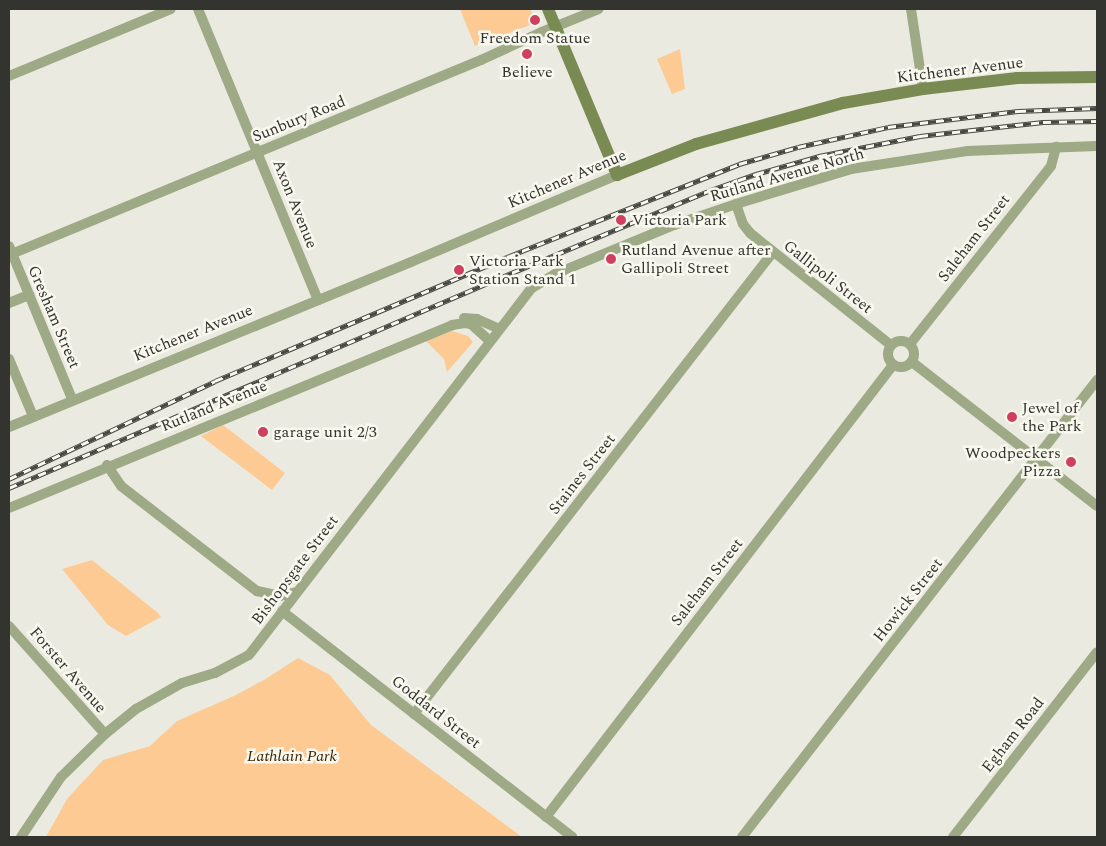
<!DOCTYPE html>
<style>
body{margin:0}
#map{position:relative;width:1106px;height:846px;overflow:hidden;background:#ebeae1;font-family:Spectral,serif}
div>[style]{position:absolute}
.green>*{inset:0;background:#fdca94}
.street>*{height:10px;margin:-5px;padding:0 5px;transform-origin:5px;border-radius:5px;background:#9daa85}
.street>.ring{margin:-5px;padding:0;box-sizing:content-box;background:none;border:10px solid #9daa85;border-radius:50%}
.secondary>*{height:12px;margin:-6px;padding:0 6px;transform-origin:6px;border-radius:6px;background:#798b53}
.rail>*{height:4.5px;margin-top:-2.25px;transform-origin:0;background:repeating-linear-gradient(90deg,#f8f8ee 0 8px,#484843 0 16px);box-sizing:border-box;border-block:1px solid #484843}
.dots>*{width:14px;height:14px;translate:-50% -50%;box-sizing:border-box;border:2px solid #f8f8ee;border-radius:50%}
span{translate:-50% -50%;white-space:nowrap;text-align:center;line-height:1.15;-webkit-text-stroke:5px #f8f8ee;paint-order:stroke}
.poi-label{font-size:16px;color:#33332f}
.left{translate:0 -50%;text-align:left}
.right{translate:-100% -50%;text-align:right}
.street-label{font-size:16px;color:#33332f}
.park-label{font-size:16px;color:#3e2503;font-style:italic}
.frame{position:absolute;inset:0;border:10px solid #33332f;pointer-events:none}
</style>
<div id="map">
<div class="green">
<i style="clip-path:polygon(460px 9px,530px 9px,533px 15px,530px 25px,475px 46px)"></i>
<i style="clip-path:polygon(680px 49px,685px 89px,672px 94px,657px 59px)"></i>
<i style="clip-path:polygon(452px 331px,468px 336px,473px 342px,447px 372px,444px 359px,426px 341px)"></i>
<i style="clip-path:polygon(223px 425px,285px 473px,272px 490px,201px 436px)"></i>
<i style="clip-path:polygon(92px 560px,158px 613px,161px 617px,126px 636px,108px 625px,62px 569px)"></i>
<i style="clip-path:polygon(298px 658px,330px 675px,371px 725px,522px 837px,46px 837px,67px 799px,103px 760px,150px 746px,177px 721px,236px 695px,264px 680px)"></i>
</div>
<div class="street">
<i style="left:198px;top:9px;width:315px;rotate:67.6deg"></i>
<i style="left:911px;top:9px;width:81px;rotate:81.5deg"></i>
<i style="left:9px;top:76px;width:175px;rotate:-22.5deg"></i>
<i style="left:736px;top:204px;width:21px;rotate:71deg"></i>
<i style="left:743px;top:224px;width:11px;rotate:52deg"></i>
<i style="left:750px;top:233px;width:180px;rotate:38.5deg"></i>
<i style="left:9px;top:246px;width:165px;rotate:67.6deg"></i>
<i style="left:9px;top:255px;width:511px;rotate:-22.45deg"></i>
<i style="left:481px;top:60px;width:67px;rotate:-24.7deg"></i>
<i style="left:542px;top:32px;width:61px;rotate:-22deg"></i>
<i style="left:9px;top:303px;width:22px;rotate:-22deg"></i>
<i style="left:464px;top:318px;width:13px;rotate:4deg"></i>
<i style="left:477px;top:319px;width:24px;rotate:24deg"></i>
<i class="ring" style="left:888px;top:341px;width:16px;height:16px"></i>
<i style="left:910px;top:344px;width:227px;rotate:-51.6deg"></i>
<i style="left:1051px;top:166px;width:20px;rotate:-75deg"></i>
<i style="left:9px;top:359px;width:62px;rotate:67.2deg"></i>
<i style="left:912px;top:362px;width:234px;rotate:37.9deg"></i>
<i style="left:9px;top:427px;width:435px;rotate:-22.3deg"></i>
<i style="left:411px;top:262px;width:224px;rotate:-22.9deg"></i>
<i style="left:107px;top:465px;width:25px;rotate:56deg"></i>
<i style="left:121px;top:486px;width:172px;rotate:37.7deg"></i>
<i style="left:257px;top:591px;width:24px;rotate:12deg"></i>
<i style="left:280px;top:596px;width:17px;rotate:-13deg"></i>
<i style="left:9px;top:508px;width:479px;rotate:-22.4deg"></i>
<i style="left:452px;top:325px;width:13px;rotate:-9deg"></i>
<i style="left:465px;top:323px;width:6px;rotate:9deg"></i>
<i style="left:471px;top:324px;width:25px;rotate:42deg"></i>
<i style="left:282px;top:611px;width:368px;rotate:37.9deg"></i>
<i style="left:9px;top:626px;width:144px;rotate:48.4deg"></i>
<i style="left:414px;top:714px;width:585px;rotate:-52.15deg"></i>
<i style="left:546px;top:817px;width:570px;rotate:-52.49deg"></i>
<i style="left:21px;top:837px;width:72px;rotate:-56.3deg"></i>
<i style="left:61px;top:777px;width:62px;rotate:-44.3deg"></i>
<i style="left:105px;top:734px;width:40px;rotate:-39deg"></i>
<i style="left:136px;top:709px;width:53px;rotate:-29.5deg"></i>
<i style="left:182px;top:683px;width:34px;rotate:-17deg"></i>
<i style="left:215px;top:673px;width:38px;rotate:-28deg"></i>
<i style="left:249px;top:655px;width:463px;rotate:-52.4deg"></i>
<i style="left:532px;top:288px;width:27px;rotate:-31deg"></i>
<i style="left:555px;top:274px;width:129px;rotate:-22.4deg"></i>
<i style="left:674px;top:225px;width:65px;rotate:-18.7deg"></i>
<i style="left:736px;top:204px;width:120px;rotate:-16.9deg"></i>
<i style="left:851px;top:169px;width:117px;rotate:-8.8deg"></i>
<i style="left:967px;top:151px;width:130px;rotate:-2.2deg"></i>
<i style="left:742px;top:837px;width:579px;rotate:-52.16deg"></i>
<i style="left:953px;top:837px;width:234px;rotate:-52.1deg"></i>
</div>
<div class="secondary">
<i style="left:548px;top:9px;width:180px;rotate:67.4deg"></i>
<i style="left:617px;top:175px;width:85px;rotate:-21.4deg"></i>
<i style="left:696px;top:144px;width:153px;rotate:-15.6deg"></i>
<i style="left:843px;top:103px;width:81px;rotate:-9.9deg"></i>
<i style="left:923px;top:89px;width:95px;rotate:-6.7deg"></i>
<i style="left:1017px;top:78px;width:80px;rotate:-0.7deg"></i>
</div>
<div class="rail">
<i style="left:9px;top:479px;width:228px;rotate:-25.4deg"></i>
<i style="left:215px;top:381px;width:317px;rotate:-23deg"></i>
<i style="left:507px;top:257px;width:250px;rotate:-21.8deg"></i>
<i style="left:739px;top:164px;width:61px;rotate:-16.1deg"></i>
<i style="left:798px;top:147px;width:92px;rotate:-12.5deg"></i>
<i style="left:888px;top:127px;width:131px;rotate:-7deg"></i>
<i style="left:1018px;top:111px;width:79px;rotate:-2.2deg"></i>
<i style="left:9px;top:488px;width:531px;rotate:-23.18deg"></i>
<i style="left:497px;top:279px;width:229px;rotate:-22.6deg"></i>
<i style="left:708px;top:191px;width:51px;rotate:-19.5deg"></i>
<i style="left:756px;top:174px;width:66px;rotate:-15.9deg"></i>
<i style="left:819px;top:156px;width:103px;rotate:-11.2deg"></i>
<i style="left:920px;top:136px;width:124px;rotate:-6.5deg"></i>
<i style="left:1043px;top:122px;width:54px;rotate:-1.1deg"></i>
</div>
<div class="dots">
<i style="left:535px;top:20px;background:#d0405e"></i>
<i style="left:527px;top:54px;background:#d0405e"></i>
<i style="left:621px;top:220px;background:#d0405e"></i>
<i style="left:611px;top:259px;background:#d0405e"></i>
<i style="left:459px;top:270px;background:#d0405e"></i>
<i style="left:1012px;top:417px;background:#d0405e"></i>
<i style="left:263px;top:432px;background:#d0405e"></i>
<i style="left:1071px;top:462px;background:#d0405e"></i>
</div>
<div class="poi-label">
<span style="left:535px;top:38px">Freedom Statue</span>
<span style="left:527px;top:72px">Believe</span>
<span class="left" style="left:632px;top:220px">Victoria Park</span>
<span class="left" style="left:621px;top:259px">Rutland Avenue after<br>Gallipoli Street</span>
<span class="left" style="left:469px;top:270px">Victoria Park<br>Station Stand 1</span>
<span class="left" style="left:1022px;top:417px">Jewel of<br>the Park</span>
<span class="left" style="left:273px;top:432px">garage unit 2/3</span>
<span class="right" style="left:1061px;top:462px">Woodpeckers<br>Pizza</span>
</div>
<div class="street-label">
<span style="left:960px;top:70px;rotate:-7deg">Kitchener Avenue</span>
<span style="left:299px;top:119px;rotate:-22deg">Sunbury Road</span>
<span style="left:787px;top:175px;rotate:-16deg">Rutland Avenue North</span>
<span style="left:567px;top:179px;rotate:-23deg">Kitchener Avenue</span>
<span style="left:295px;top:204px;rotate:68deg">Axon Avenue</span>
<span style="left:974px;top:238px;rotate:-52deg">Saleham Street</span>
<span style="left:828px;top:277px;rotate:38deg">Gallipoli Street</span>
<span style="left:54px;top:317px;rotate:67deg">Gresham Street</span>
<span style="left:193px;top:333px;rotate:-22deg">Kitchener Avenue</span>
<span style="left:214px;top:406px;rotate:-22deg">Rutland Avenue</span>
<span style="left:582px;top:474px;rotate:-52deg">Staines Street</span>
<span style="left:295px;top:570px;rotate:-53deg">Bishopsgate Street</span>
<span style="left:707px;top:582px;rotate:-52deg">Saleham Street</span>
<span style="left:908px;top:600px;rotate:-52deg">Howick Street</span>
<span style="left:68px;top:670px;rotate:49deg">Forster Avenue</span>
<span style="left:436px;top:712px;rotate:38deg">Goddard Street</span>
<span style="left:1013px;top:735px;rotate:-52deg">Egham Road</span>
</div>
<div class="park-label">
<span style="left:292px;top:756px">Lathlain Park</span>
</div>
<div class="frame"></div>
</div>
